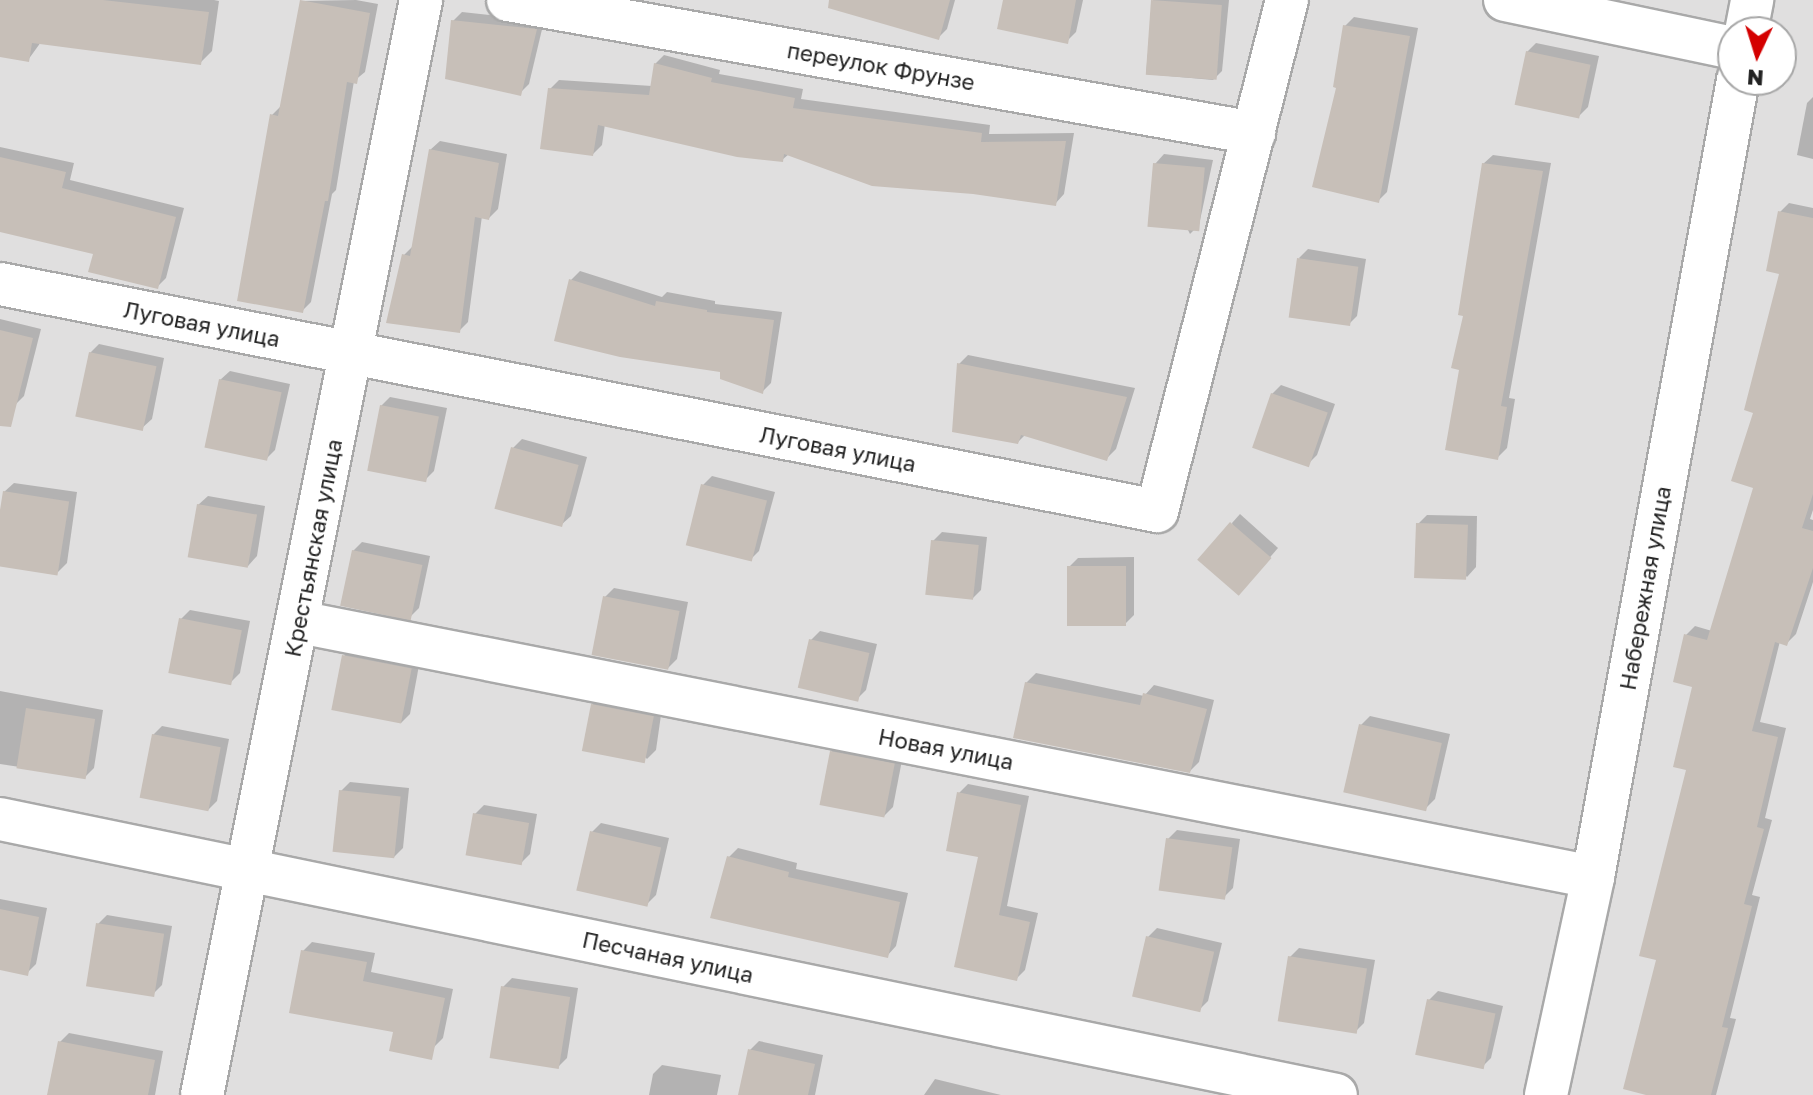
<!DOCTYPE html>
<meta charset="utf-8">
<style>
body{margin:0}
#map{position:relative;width:1813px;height:1095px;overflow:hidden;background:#f2efe9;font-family:"Golos Text",sans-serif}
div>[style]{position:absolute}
.residential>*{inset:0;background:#e0dfdf}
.shadow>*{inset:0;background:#0003}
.building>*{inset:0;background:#c7bfb8;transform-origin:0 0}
.roads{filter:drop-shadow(2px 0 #a9a9a9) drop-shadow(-2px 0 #a9a9a9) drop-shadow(0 2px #a9a9a9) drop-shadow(0 -2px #a9a9a9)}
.street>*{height:42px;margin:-21px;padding:0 21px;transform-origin:21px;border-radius:21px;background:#fff}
span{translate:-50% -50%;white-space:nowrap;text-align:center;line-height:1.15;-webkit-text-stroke:8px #fff;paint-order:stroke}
.street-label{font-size:22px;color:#222}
.north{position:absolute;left:1717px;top:16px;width:80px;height:80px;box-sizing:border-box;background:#fff;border:2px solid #a7a7a7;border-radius:50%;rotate:184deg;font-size:22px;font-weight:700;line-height:32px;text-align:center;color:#222}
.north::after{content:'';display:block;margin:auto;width:28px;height:36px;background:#d40000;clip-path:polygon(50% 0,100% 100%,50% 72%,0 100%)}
</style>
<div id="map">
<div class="residential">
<i style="clip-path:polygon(evenodd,0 0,1813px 0,1813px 1095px,0 1095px,0 0,1733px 32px,1781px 32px,1781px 80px,1733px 80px,1733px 32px)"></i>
</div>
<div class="shadow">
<i style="clip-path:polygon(0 0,214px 0,219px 1px,212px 51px,200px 63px,41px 42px,28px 60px,0 55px)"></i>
<i style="clip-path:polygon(356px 0,378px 4px,365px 72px,354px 81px,336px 190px,332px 194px,311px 302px,302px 311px,272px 115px,281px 106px,302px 1px)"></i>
<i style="clip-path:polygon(866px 0,955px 0,947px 29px,938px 38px)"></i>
<i style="clip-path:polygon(1005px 0,1083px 0,1076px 32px,1067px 41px)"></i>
<i style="clip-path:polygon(1153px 0,1229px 0,1222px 71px,1213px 80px,1146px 74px)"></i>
<i style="clip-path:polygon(462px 12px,544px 21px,529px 84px,520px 93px,453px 21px)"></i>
<i style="clip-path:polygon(1354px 17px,1418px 28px,1387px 192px,1378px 201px,1338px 86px,1345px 26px)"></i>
<i style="clip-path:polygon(1536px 43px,1599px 56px,1588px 107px,1579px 116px,1527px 52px)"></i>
<i style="clip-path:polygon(664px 55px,720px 70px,719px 74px,803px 89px,801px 99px,990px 125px,989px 134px,1074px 133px,1064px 194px,1055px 204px,973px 192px,789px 154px,782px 160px,605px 124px,602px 145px,593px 154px,550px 89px,559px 80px,652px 86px,655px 64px)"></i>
<i style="clip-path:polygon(1813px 97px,1813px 159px,1797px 155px,1807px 103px)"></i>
<i style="clip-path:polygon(440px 141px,507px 154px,498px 209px,489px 218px,482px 216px,468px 322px,459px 331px,404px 255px,414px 245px,430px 150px)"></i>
<i style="clip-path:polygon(0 147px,74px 163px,70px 180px,184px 208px,166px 278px,157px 287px,95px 252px,0 230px)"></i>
<i style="clip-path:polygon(1164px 154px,1213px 160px,1199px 225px,1190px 234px,1155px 164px)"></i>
<i style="clip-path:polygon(1493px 155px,1551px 163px,1509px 398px,1515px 399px,1507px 448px,1498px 457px,1462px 368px,1483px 164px)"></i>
<i style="clip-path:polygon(1789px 203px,1813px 208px,1813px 510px,1810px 519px,1813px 520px,1813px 582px,1796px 634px,1787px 643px,1780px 641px,1760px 722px,1786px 728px,1765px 818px,1772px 820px,1752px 895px,1760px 897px,1730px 1018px,1736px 1019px,1716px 1095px,1655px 1095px,1658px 958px,1689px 769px,1694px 685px,1686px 635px,1695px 626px,1712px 631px,1756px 487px,1755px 411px,1781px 272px,1780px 212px)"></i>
<i style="clip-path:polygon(1308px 249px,1366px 259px,1357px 316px,1348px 325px,1299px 258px)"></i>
<i style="clip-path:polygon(580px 271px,662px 297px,667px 292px,715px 301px,715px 304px,782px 312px,771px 383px,762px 392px,722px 370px,571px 280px)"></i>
<i style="clip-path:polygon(0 319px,41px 329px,24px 396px,15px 405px,0 401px)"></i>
<i style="clip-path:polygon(99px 344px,164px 358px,152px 419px,142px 428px,90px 353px)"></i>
<i style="clip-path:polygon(968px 355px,1135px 388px,1116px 449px,1107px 458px,1026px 434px,1018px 442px,959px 364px)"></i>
<i style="clip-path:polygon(230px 371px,290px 384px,275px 450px,266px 459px,220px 380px)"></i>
<i style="clip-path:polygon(1281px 385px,1335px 404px,1317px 455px,1308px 464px,1272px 394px)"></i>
<i style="clip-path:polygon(390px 397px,447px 408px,434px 471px,425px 480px,381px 406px)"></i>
<i style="clip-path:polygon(522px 439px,587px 457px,571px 516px,561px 525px,513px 448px)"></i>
<i style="clip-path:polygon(712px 476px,775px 492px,759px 551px,750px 560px,703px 485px)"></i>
<i style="clip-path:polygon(14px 483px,77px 492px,67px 563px,58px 572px,0 564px,4px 492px)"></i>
<i style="clip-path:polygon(208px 496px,265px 506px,257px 556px,248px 566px,198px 505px)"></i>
<i style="clip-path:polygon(1240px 514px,1278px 548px,1247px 584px,1232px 523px)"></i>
<i style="clip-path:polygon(1427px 515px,1477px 516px,1476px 567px,1467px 577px,1418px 524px)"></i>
<i style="clip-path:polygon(942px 532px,987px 537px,981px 590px,972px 599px,933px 541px)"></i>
<i style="clip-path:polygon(362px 542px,430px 556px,419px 608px,410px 617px,353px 551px)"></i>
<i style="clip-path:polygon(1134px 557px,1134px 615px,1125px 624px,1069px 567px,1078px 558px)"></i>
<i style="clip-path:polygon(614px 588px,688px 602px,677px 659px,668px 668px,605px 597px)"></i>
<i style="clip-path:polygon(190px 610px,250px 621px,240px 673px,231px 682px,181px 619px)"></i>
<i style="clip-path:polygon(820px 631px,877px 644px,866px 690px,857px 699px,811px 640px)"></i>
<i style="clip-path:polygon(353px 647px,420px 660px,410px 714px,401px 723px,344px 656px)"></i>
<i style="clip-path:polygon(1036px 673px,1144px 696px,1154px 685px,1214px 700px,1199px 762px,1190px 771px,1026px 683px)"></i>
<i style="clip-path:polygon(0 691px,103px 710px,94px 768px,85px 777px,0 764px)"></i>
<i style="clip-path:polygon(601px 696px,662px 708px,656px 750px,647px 759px,592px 705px)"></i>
<i style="clip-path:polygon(1370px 716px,1450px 734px,1435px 799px,1426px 808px,1361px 725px)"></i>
<i style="clip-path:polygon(162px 726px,229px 739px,217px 801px,208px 810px,153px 735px)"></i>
<i style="clip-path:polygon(841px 743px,903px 755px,893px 807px,884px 816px,831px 752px)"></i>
<i style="clip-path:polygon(350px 782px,409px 788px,403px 848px,394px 857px,341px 791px)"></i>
<i style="clip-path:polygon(968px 784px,1029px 796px,1007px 906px,1038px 913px,1025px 970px,1016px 979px,959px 793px)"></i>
<i style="clip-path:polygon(484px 805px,537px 814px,530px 854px,521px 863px,475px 814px)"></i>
<i style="clip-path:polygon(601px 823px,669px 838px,656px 895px,647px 904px,592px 832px)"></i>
<i style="clip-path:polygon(1177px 830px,1240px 839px,1233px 888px,1224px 897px,1168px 839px)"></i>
<i style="clip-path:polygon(738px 848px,797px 863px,796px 869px,908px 893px,896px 946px,887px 956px,729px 857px)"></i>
<i style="clip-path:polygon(0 899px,47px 908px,36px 964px,27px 973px,0 968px)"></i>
<i style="clip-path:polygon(107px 915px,172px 926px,162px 985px,153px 994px,98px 924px)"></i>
<i style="clip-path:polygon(1157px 928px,1222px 943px,1208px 1001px,1199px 1010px,1148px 937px)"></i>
<i style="clip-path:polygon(312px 942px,375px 953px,371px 972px,453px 989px,443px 1038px,434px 1047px,303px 951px)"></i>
<i style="clip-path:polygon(1299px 948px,1375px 960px,1364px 1023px,1355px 1032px,1290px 957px)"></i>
<i style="clip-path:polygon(512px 978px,578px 988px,567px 1058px,558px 1067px,503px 987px)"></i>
<i style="clip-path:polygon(1438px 991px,1503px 1006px,1491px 1058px,1482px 1067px,1429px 1000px)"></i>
<i style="clip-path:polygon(69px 1033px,163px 1051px,155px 1095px,61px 1095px,60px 1042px)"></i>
<i style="clip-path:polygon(759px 1041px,823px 1055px,815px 1095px,740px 1095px,750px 1050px)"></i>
<i style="clip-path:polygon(662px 1065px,721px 1075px,717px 1095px,649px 1095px,653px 1074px)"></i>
<i style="clip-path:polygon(935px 1079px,1001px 1095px,924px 1095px)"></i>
</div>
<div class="building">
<i style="clip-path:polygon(0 0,103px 0,209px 12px,201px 65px,32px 43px,29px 62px,0 57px)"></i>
<i style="clip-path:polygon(300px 0,370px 13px,357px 84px,347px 82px,328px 201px,325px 201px,303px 313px,237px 301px,270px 114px,278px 116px)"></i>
<i style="clip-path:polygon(829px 0,950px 0,939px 40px,828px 8px)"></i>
<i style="clip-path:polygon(1003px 0,1076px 0,1068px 44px,997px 29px)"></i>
<i style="left:1151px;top:0;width:71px;height:75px;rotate:4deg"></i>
<i style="clip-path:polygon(451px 20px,537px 29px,521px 96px,445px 79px)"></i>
<i style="clip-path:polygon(1343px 25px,1410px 36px,1379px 203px,1312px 187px,1336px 88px,1333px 87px)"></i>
<i style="left:1526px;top:51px;width:66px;height:55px;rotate:12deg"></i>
<i style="clip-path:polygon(654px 63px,712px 78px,711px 82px,795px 98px,793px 108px,982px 133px,981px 142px,1066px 141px,1056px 206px,973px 194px,872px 186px,784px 154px,783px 162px,737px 157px,598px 125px,593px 156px,540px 149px,548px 88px,649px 95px)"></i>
<i style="clip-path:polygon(429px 149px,499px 163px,489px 220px,475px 217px,460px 333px,386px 323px,402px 254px,410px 256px)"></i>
<i style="clip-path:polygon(0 157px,66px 172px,62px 188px,176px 217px,158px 289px,88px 272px,93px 254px,0 232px)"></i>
<i style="left:1153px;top:163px;width:52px;height:64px;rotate:5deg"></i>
<i style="clip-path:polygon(1482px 163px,1543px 171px,1501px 406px,1507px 407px,1498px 460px,1445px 450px,1459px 370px,1451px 368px,1463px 316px,1458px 315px)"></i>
<i style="clip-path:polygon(1778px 211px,1813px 218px,1813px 494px,1802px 528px,1813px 531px,1813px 568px,1787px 646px,1775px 642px,1752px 731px,1778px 737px,1757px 827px,1764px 829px,1744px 904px,1752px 906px,1722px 1027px,1728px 1028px,1711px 1095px,1646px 1095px,1623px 1089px,1656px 960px,1639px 956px,1686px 770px,1673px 767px,1692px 687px,1673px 682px,1684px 634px,1707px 640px,1753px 488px,1731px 481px,1753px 413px,1744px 410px,1779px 274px,1766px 271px)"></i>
<i style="left:1297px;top:258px;width:62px;height:60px;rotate:8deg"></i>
<i style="clip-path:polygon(569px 279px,655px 306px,656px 301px,707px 310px,707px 312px,774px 320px,763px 394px,720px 379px,720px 372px,620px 357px,554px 341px)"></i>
<i style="clip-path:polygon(0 330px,33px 338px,11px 427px,0 426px)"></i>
<i style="left:89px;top:352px;width:69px;height:66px;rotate:12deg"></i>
<i style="clip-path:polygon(957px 363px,1127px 397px,1107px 461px,1021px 435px,1018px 444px,952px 432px)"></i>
<i style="left:219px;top:379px;width:64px;height:70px;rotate:12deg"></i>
<i style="left:1271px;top:393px;width:60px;height:58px;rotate:19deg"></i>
<i style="left:380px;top:405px;width:60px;height:67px;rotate:11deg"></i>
<i style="left:511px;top:447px;width:70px;height:64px;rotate:15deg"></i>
<i style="left:701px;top:484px;width:68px;height:63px;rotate:14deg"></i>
<i style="left:3px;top:491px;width:67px;height:75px;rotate:9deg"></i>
<i style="left:197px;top:504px;width:61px;height:54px;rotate:10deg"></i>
<i style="left:1230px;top:522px;width:55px;height:50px;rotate:41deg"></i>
<i style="left:1416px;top:523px;width:52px;height:55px;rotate:2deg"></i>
<i style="left:931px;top:540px;width:48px;height:55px;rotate:6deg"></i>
<i style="left:352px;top:550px;width:72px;height:57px;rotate:12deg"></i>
<i style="left:1067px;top:566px;width:59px;height:60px"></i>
<i style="left:603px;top:596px;width:78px;height:60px;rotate:11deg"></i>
<i style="left:179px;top:618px;width:64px;height:56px;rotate:11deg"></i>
<i style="left:809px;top:639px;width:62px;height:50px;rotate:13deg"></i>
<i style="left:342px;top:655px;width:71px;height:56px;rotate:11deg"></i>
<i style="clip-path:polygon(1025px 682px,1140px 705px,1143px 693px,1207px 709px,1190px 773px,1013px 738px)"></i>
<i style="left:591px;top:704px;width:64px;height:48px;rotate:11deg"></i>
<i style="left:26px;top:708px;width:70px;height:61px;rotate:9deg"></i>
<i style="left:1359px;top:724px;width:85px;height:70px;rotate:13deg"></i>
<i style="left:152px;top:734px;width:70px;height:65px;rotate:11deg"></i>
<i style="left:830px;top:751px;width:66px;height:55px;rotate:11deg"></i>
<i style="left:339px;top:790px;width:62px;height:62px;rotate:6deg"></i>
<i style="clip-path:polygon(957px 792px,1021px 805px,999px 915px,1030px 922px,1017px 981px,954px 967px,978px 857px,946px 851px)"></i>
<i style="left:473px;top:813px;width:57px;height:43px;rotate:10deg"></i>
<i style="left:590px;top:831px;width:73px;height:61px;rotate:13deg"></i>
<i style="left:1166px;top:838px;width:67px;height:53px;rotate:8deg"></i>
<i style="clip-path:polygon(727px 856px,789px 872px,788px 877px,900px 902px,888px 958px,710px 918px)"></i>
<i style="clip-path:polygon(0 909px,39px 917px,28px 976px,0 970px)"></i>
<i style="left:96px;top:923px;width:69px;height:64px;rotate:9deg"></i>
<i style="left:1146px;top:936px;width:70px;height:62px;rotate:13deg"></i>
<i style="clip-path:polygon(301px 950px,367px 962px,363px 981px,445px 998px,432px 1060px,389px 1051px,393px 1032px,289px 1013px)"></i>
<i style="left:1288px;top:956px;width:80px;height:66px;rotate:9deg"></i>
<i style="left:501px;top:986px;width:70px;height:73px;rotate:9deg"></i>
<i style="left:1427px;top:999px;width:70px;height:57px;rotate:12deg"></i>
<i style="clip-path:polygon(58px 1041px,155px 1060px,148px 1095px,47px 1095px)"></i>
<i style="clip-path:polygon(748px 1049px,815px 1064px,808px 1095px,738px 1095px)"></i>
</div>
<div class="roads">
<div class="street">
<i style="left:508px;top:0;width:758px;rotate:10.11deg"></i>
<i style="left:1505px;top:0;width:233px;rotate:11.9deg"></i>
<i style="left:1746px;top:32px;width:33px;rotate:-79deg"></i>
<i style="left:0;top:284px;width:1179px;rotate:11.1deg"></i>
<i style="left:1157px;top:511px;width:527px;rotate:-75.73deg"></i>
<i style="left:299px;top:622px;width:1319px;rotate:11.15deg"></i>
<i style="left:0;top:819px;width:1364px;rotate:11.67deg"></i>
<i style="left:202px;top:1095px;width:1117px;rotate:-78.69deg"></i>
<i style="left:1546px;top:1095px;width:223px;rotate:-77.8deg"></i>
<i style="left:1593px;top:877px;width:810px;rotate:-79.69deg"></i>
</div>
</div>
<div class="street-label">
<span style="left:881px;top:66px;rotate:10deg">переулок Фрунзе</span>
<span style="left:202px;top:324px;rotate:11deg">Луговая улица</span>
<span style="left:838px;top:449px;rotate:11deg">Луговая улица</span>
<span style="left:313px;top:548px;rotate:-79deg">Крестьянская улица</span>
<span style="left:1645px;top:588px;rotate:-80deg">Набережная улица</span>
<span style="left:946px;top:749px;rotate:11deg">Новая улица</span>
<span style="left:668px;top:957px;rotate:12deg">Песчаная улица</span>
</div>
<div class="north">N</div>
</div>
